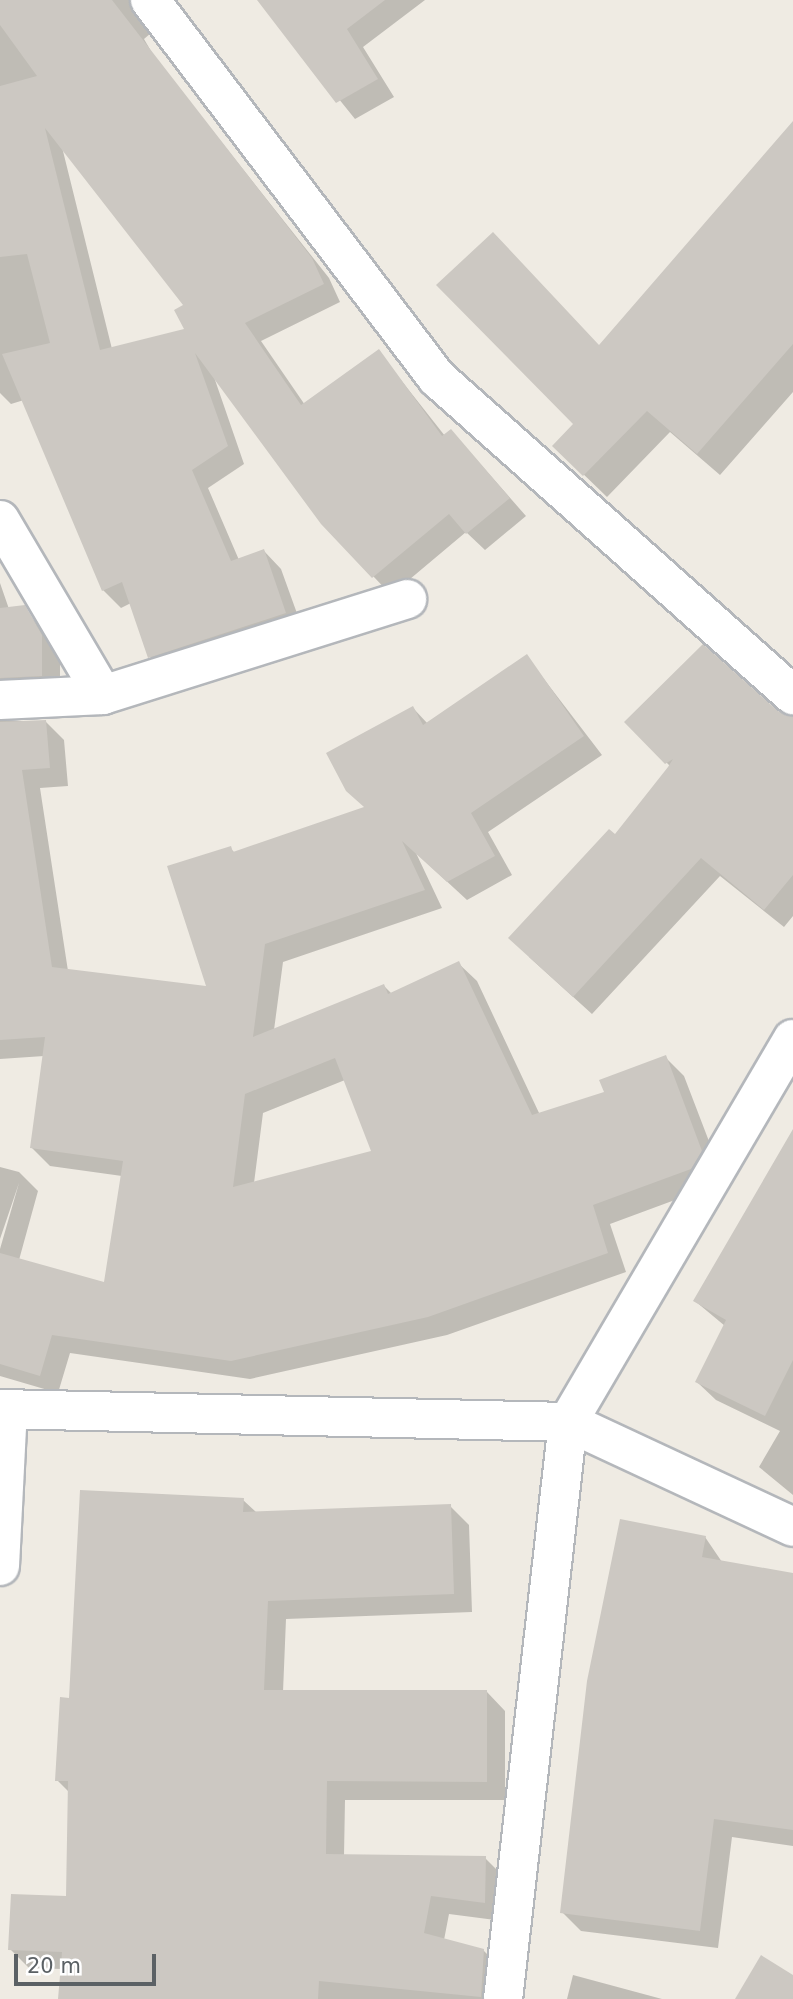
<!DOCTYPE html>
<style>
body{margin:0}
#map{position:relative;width:793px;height:1999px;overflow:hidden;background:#efebe3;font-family:"DejaVu Sans",sans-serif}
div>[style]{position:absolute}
.shadow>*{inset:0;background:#0003}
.building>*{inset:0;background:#ccc8c2}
.roads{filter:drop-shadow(2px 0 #b4b7bb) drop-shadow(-2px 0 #b4b7bb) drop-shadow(0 2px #b4b7bb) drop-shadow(0 -2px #b4b7bb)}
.minor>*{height:38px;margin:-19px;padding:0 19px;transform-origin:19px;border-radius:19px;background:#fff}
span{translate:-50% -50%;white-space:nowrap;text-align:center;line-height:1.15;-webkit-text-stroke:5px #fff;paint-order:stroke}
.scale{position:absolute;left:14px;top:1954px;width:142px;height:32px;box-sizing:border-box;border:4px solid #5b6165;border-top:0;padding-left:9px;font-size:21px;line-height:24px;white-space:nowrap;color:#5b6165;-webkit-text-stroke:5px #fff;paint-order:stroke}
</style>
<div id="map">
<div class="shadow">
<i style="clip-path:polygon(evenodd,0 0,159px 0,147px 9px,151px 33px,144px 39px,155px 58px,329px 278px,340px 302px,261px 341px,305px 405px,378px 351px,445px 436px,451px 431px,526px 516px,485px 550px,466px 532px,391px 595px,322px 522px,214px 377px,244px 464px,208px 488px,239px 560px,264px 551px,281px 569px,303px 630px,167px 675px,150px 657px,131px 603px,121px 608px,103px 590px,24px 400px,11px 404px,0 393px,0 0,62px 147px,186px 306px,187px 331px,112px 349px,62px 147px)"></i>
<i style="clip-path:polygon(259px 0,425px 0,363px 47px,394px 97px,355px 119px)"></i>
<i style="clip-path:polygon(793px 142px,793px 392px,720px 475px,670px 432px,607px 497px,577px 468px,575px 424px,599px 347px)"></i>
<i style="clip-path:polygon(0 583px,9px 609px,24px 607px,60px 655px,60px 694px,0 712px)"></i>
<i style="clip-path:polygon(evenodd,527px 657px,602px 755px,488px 832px,512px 875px,467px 900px,416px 853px,442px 908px,283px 962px,274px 1030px,384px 986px,392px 994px,458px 963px,477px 981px,540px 1115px,606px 1093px,665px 1057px,684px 1076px,720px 1170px,710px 1187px,610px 1224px,626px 1272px,447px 1335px,250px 1379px,70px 1353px,58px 1393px,0 1376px,0 1249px,19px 1183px,0 1239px,0 1167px,19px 1172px,38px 1191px,19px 1260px,105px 1284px,122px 1176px,50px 1166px,32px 1148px,44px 1056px,0 1059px,0 721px,45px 721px,64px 740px,68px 786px,40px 788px,68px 971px,208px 988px,230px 848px,235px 853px,366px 808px,413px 708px,428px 724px,527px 657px,345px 1080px,374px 1152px,254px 1183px,263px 1113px,345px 1080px)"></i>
<i style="clip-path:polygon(778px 713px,793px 716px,793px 916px,784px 927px,720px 876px,592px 1014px,529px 957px,671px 767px,626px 722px)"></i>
<i style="clip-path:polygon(793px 1219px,793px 1495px,759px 1467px,780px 1431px,716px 1400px,697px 1382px,725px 1326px,695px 1301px)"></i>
<i style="clip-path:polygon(243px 1500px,257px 1513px,450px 1506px,469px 1525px,472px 1612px,286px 1619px,283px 1692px,487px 1692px,505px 1711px,505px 1800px,345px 1800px,344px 1856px,485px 1858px,504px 1877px,503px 1921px,449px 1914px,444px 1940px,483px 1950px,502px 1969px,500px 1999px,60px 1999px,62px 1969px,29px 1968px,10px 1949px,68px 1898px,69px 1792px,57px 1780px,71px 1699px)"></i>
<i style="clip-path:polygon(705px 1537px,722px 1562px,793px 1575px,793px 1846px,732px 1837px,718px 1948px,581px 1931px,562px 1912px)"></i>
<i style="clip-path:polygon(573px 1975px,662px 1999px,567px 1999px)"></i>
</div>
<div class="building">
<i style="clip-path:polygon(evenodd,0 0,112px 0,312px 258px,324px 284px,245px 323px,301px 405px,379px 349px,442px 436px,451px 429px,510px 498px,466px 534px,449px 514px,372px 578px,321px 524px,195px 353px,228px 446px,192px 470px,231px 561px,264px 549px,286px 613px,148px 658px,122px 582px,102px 591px,2px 354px,50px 343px,27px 254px,0 257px,0 86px,37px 76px,0 25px,0 0,45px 128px,183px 305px,174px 310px,184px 329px,100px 350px,45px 128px)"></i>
<i style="clip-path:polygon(257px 0,385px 0,347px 29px,378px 79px,336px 103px)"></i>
<i style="clip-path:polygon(793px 121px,793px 344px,697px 454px,647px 411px,583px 476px,552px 446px,573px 424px,436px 285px,493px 232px,599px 345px)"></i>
<i style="clip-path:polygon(25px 605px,42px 635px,42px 676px,0 678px,0 608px)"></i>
<i style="clip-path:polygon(703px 644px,778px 711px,793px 716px,793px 875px,764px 910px,701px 858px,573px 997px,508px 938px,609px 829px,615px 834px,668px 767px,673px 759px,665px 764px,624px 722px)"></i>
<i style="clip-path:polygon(evenodd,527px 654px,584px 736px,471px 813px,495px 856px,447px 882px,402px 841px,425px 890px,265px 944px,253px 1037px,384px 984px,388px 994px,459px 961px,532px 1115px,604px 1092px,599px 1080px,666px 1055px,702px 1151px,691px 1169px,593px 1205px,608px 1253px,428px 1317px,231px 1361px,52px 1335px,40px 1376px,0 1364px,0 1253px,104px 1282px,123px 1161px,30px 1148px,45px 1037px,0 1040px,0 722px,46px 720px,50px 768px,22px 770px,52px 967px,206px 986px,167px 866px,231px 846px,233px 852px,364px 807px,346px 791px,326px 753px,413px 706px,423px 725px,527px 654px,335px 1058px,371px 1151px,233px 1187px,245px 1094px,335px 1058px)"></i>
<i style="clip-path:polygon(793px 1129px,793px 1360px,765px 1416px,695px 1382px,726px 1320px,693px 1301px)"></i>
<i style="clip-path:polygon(80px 1490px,244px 1498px,243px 1512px,451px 1504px,454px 1594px,268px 1601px,264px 1690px,487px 1690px,487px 1782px,327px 1781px,326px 1854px,486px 1856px,485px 1903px,431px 1896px,424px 1933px,484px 1949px,481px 1997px,319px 1981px,318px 1999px,58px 1999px,62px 1952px,8px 1950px,11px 1894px,66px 1896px,68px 1781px,55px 1781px,60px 1697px,69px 1698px)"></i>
<i style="clip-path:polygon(620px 1519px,706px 1536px,702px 1557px,793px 1573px,793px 1830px,714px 1819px,700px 1931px,560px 1913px,587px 1681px)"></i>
<i style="clip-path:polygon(761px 1955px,793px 1975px,793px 1999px,735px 1999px)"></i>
</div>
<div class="roads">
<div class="minor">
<i style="left:150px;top:0;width:475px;rotate:52.8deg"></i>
<i style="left:437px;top:378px;width:477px;rotate:41.7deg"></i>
<i style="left:0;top:520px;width:203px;rotate:59.5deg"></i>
<i style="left:0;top:700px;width:103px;rotate:-2.8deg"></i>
<i style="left:103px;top:695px;width:319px;rotate:-17.5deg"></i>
<i style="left:0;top:1409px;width:568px;rotate:1.31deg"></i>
<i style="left:568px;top:1422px;width:248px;rotate:25deg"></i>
<i style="left:0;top:1566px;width:156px;rotate:-87.1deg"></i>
<i style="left:503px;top:1999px;width:581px;rotate:-83.57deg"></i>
<i style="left:568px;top:1422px;width:444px;rotate:-59.6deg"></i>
</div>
</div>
<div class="scale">20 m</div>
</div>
